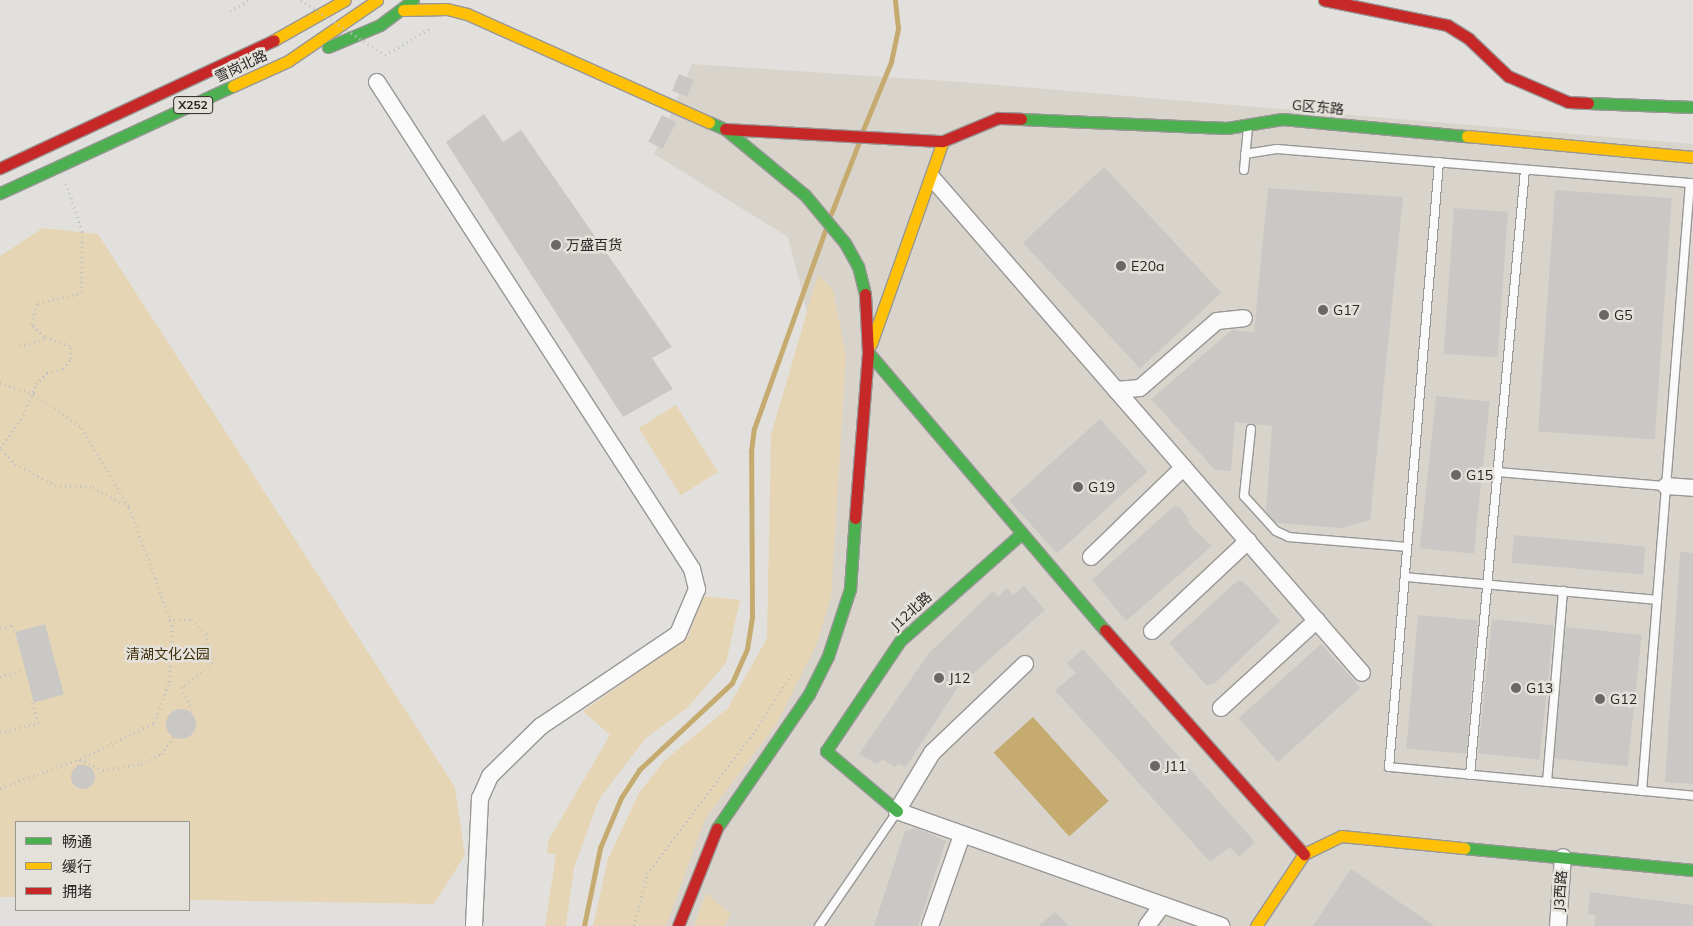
<!DOCTYPE html>
<meta charset="utf-8">
<style>
body{margin:0}
#map{position:relative;width:1693px;height:926px;overflow:hidden;background:#e2e0dd;font-family:Mulish,"Noto Sans SC",sans-serif}
div>[style]{position:absolute}
.built>*{inset:0;background:#d8d4cc}
.green>*{inset:0;background:#e6d5b4;transform-origin:0 0}
.water>*{inset:0;background:#c6ab70;transform-origin:0 0}
.stream>*{height:4.5px;margin:-2.25px;padding:0 2.25px;transform-origin:2.25px;border-radius:2.25px;background:#c6ab70}
.building>*{inset:0;background:#c9c8c5;transform-origin:0 0}
.round{border-radius:50%}
.path>*{height:2.5px;margin-top:-1.25px;transform-origin:0;background:repeating-linear-gradient(90deg,#c2c1c1 0 1px,transparent 0 5px)}
.roads{filter:drop-shadow(1px 0 #999796) drop-shadow(-1px 0 #999796) drop-shadow(0 1px #999796) drop-shadow(0 -1px #999796)}
.lane>*{height:8px;margin:-4px;padding:0 4px;transform-origin:4px;border-radius:4px;background:#fbfafa}
.street>*{height:16px;margin:-8px;padding:0 8px;transform-origin:8px;border-radius:8px;background:#fbfafa}
.fast>*{height:11px;margin:-5.5px;padding:0 5.5px;transform-origin:5.5px;border-radius:5.5px;background:#4caf50}
.slow>*{height:11px;margin:-5.5px;padding:0 5.5px;transform-origin:5.5px;border-radius:5.5px;background:#ffc107}
.jam>*{height:11px;margin:-5.5px;padding:0 5.5px;transform-origin:5.5px;border-radius:5.5px;background:#c62828}
.path-bridge>*{height:2.5px;margin-top:-1.25px;transform-origin:0;background:repeating-linear-gradient(90deg,#c2c1c1 0 1px,transparent 0 5px)}
.dots>*{width:14px;height:14px;translate:-50% -50%;box-sizing:border-box;border:2px solid #e4e1db;border-radius:50%}
span{translate:-50% -50%;white-space:nowrap;text-align:center;line-height:1.15;-webkit-text-stroke:5px #e4e1db;paint-order:stroke}
.shield-label span{padding:1px 4px;background:#e4e1db;border:1px solid;border-radius:4px;-webkit-text-stroke-width:0}
.shield-label{font-size:12px;color:#282725;font-weight:700}
.street-label{font-size:14px;color:#282725}
.poi-label{font-size:14px;color:#282725}
.left{translate:0 -50%;text-align:left}
.park-label{font-size:14px;color:#3d2d09}
.legend{position:absolute;left:15px;top:821px;width:175px;height:90px;box-sizing:border-box;background:#e4e1db;border:1px solid #999792;margin:0;padding:6px 9px;list-style:none;font-size:15px;color:#282725}
.legend li{display:flex;align-items:center;gap:10px;height:25px}
.legend b{width:25px;border:1px solid #999792}
</style>
<div id="map">
<div class="built">
<i style="clip-path:polygon(692px 64px,962px 82px,1693px 144px,1693px 926px,626px 926px,798px 648px,824px 378px,788px 237px,654px 154px)"></i>
</div>
<div class="green">
<i style="clip-path:polygon(43px 228px,98px 234px,455px 787px,465px 855px,434px 904px,189px 900px,189px 822px,16px 822px,16px 897px,0 897px,0 256px)"></i>
<i style="clip-path:polygon(818px 274px,833px 290px,846px 356px,831px 598px,816px 646px,777px 723px,705px 819px,666px 926px,593px 926px,608px 859px,639px 793px,664px 761px,728px 708px,767px 638px,771px 435px)"></i>
<i style="left:676px;top:405px;width:79px;height:44px;rotate:58deg"></i>
<i style="clip-path:polygon(703px 596px,740px 600px,726px 663px,687px 708px,646px 738px,599px 799px,574px 868px,566px 926px,545px 926px,556px 854px,547px 853px,548px 841px,610px 735px,583px 711px,688px 637px)"></i>
<i style="clip-path:polygon(706px 893px,731px 914px,724px 926px,694px 926px)"></i>
</div>
<div class="water">
<i style="left:1033px;top:717px;width:113px;height:53px;rotate:48deg"></i>
</div>
<div class="stream">
<i style="left:863px;top:130px;width:74px;rotate:-67.6deg"></i>
<i style="left:891px;top:62px;width:34px;rotate:-78deg"></i>
<i style="left:898px;top:29px;width:29px;rotate:-96deg"></i>
<i style="left:831px;top:214px;width:77px;rotate:-68.7deg"></i>
<i style="left:584px;top:926px;width:80px;rotate:-78.4deg"></i>
<i style="left:600px;top:848px;width:54px;rotate:-67.2deg"></i>
<i style="left:621px;top:798px;width:33px;rotate:-57deg"></i>
<i style="left:639px;top:770px;width:127px;rotate:-43.1deg"></i>
<i style="left:732px;top:683px;width:37px;rotate:-66deg"></i>
<i style="left:747px;top:649px;width:33px;rotate:-81deg"></i>
<i style="left:752px;top:616px;width:164px;rotate:-90.3deg"></i>
<i style="left:751px;top:452px;width:23px;rotate:-83deg"></i>
<i style="left:754px;top:429px;width:210px;rotate:-70.3deg"></i>
</div>
<div class="building">
<i style="left:679px;top:74px;width:16px;height:18px;rotate:22deg"></i>
<i style="clip-path:polygon(484px 114px,503px 142px,521px 130px,672px 347px,652px 358px,673px 389px,623px 417px,446px 142px)"></i>
<i style="left:662px;top:115px;width:16px;height:30px;rotate:27deg"></i>
<i style="left:1104px;top:167px;width:172px;height:111px;rotate:47deg"></i>
<i style="clip-path:polygon(1268px 188px,1403px 197px,1370px 520px,1342px 528px,1276px 523px,1266px 511px,1272px 426px,1235px 422px,1231px 471px,1215px 470px,1151px 399px,1232px 330px,1254px 332px)"></i>
<i style="left:1555px;top:190px;width:117px;height:242px;rotate:4deg"></i>
<i style="left:1454px;top:208px;width:54px;height:146px;rotate:4deg"></i>
<i style="left:1436px;top:396px;width:54px;height:153px;rotate:6deg"></i>
<i style="left:1100px;top:419px;width:71px;height:122px;rotate:48deg"></i>
<i style="clip-path:polygon(1174px 506px,1180px 508px,1189px 519px,1187px 522px,1212px 546px,1126px 621px,1092px 580px)"></i>
<i style="left:1514px;top:535px;width:132px;height:28px;rotate:5deg"></i>
<i style="clip-path:polygon(1680px 552px,1693px 553px,1693px 784px,1665px 782px)"></i>
<i style="clip-path:polygon(1237px 581px,1243px 581px,1280px 621px,1215px 683px,1206px 685px,1169px 643px)"></i>
<i style="clip-path:polygon(1024px 586px,1045px 610px,958px 687px,906px 767px,898px 764px,895px 767px,883px 759px,877px 764px,859px 754px,929px 653px,993px 591px,998px 597px,1007px 588px,1013px 595px)"></i>
<i style="left:1418px;top:615px;width:60px;height:134px;rotate:5deg"></i>
<i style="left:1492px;top:619px;width:62px;height:135px;rotate:6deg"></i>
<i style="left:45px;top:624px;width:73px;height:31px;rotate:75deg"></i>
<i style="left:1566px;top:627px;width:76px;height:132px;rotate:6deg"></i>
<i style="left:1321px;top:644px;width:59px;height:111px;rotate:48deg"></i>
<i style="clip-path:polygon(1083px 649px,1255px 842px,1239px 857px,1230px 847px,1210px 862px,1055px 690px,1076px 673px,1067px 663px)"></i>
<i class="round" style="left:166px;top:709px;width:30px;height:30px"></i>
<i class="round" style="left:71px;top:765px;width:24px;height:24px"></i>
<i style="clip-path:polygon(916px 828px,946px 841px,918px 926px,874px 926px,905px 831px)"></i>
<i style="clip-path:polygon(1351px 869px,1435px 926px,1313px 926px)"></i>
<i style="clip-path:polygon(1590px 892px,1693px 905px,1693px 926px,1594px 926px,1596px 915px,1588px 914px)"></i>
<i style="clip-path:polygon(1055px 912px,1069px 926px,1038px 926px)"></i>
</div>
<div class="path">
<i style="left:230px;top:11px;width:21px;rotate:-31deg"></i>
<i style="left:385px;top:55px;width:52px;rotate:-31deg"></i>
<i style="left:19px;top:346px;width:29px;rotate:-14deg"></i>
<i style="left:0;top:383px;width:36px;rotate:18deg"></i>
<i style="left:34px;top:394px;width:59px;rotate:35.3deg"></i>
<i style="left:82px;top:428px;width:92px;rotate:59.3deg"></i>
<i style="left:129px;top:507px;width:43px;rotate:-152.2deg"></i>
<i style="left:91px;top:487px;width:35px;rotate:-178deg"></i>
<i style="left:56px;top:486px;width:45px;rotate:-152.3deg"></i>
<i style="left:16px;top:465px;width:23px;rotate:-135deg"></i>
<i style="left:0;top:448px;width:40px;rotate:-55.1deg"></i>
<i style="left:23px;top:415px;width:34px;rotate:-67deg"></i>
<i style="left:36px;top:384px;width:16px;rotate:-45deg"></i>
<i style="left:47px;top:373px;width:16px;rotate:-14deg"></i>
<i style="left:63px;top:369px;width:13px;rotate:-51deg"></i>
<i style="left:71px;top:359px;width:13px;rotate:-94deg"></i>
<i style="left:70px;top:346px;width:28px;rotate:-161deg"></i>
<i style="left:44px;top:337px;width:18px;rotate:-135deg"></i>
<i style="left:31px;top:324px;width:22px;rotate:-72deg"></i>
<i style="left:38px;top:303px;width:44px;rotate:-13.1deg"></i>
<i style="left:81px;top:293px;width:61px;rotate:-89.1deg"></i>
<i style="left:82px;top:232px;width:51px;rotate:-108.4deg"></i>
<i style="left:169px;top:620px;width:23px;rotate:-2deg"></i>
<i style="left:192px;top:619px;width:21px;rotate:47deg"></i>
<i style="left:206px;top:634px;width:30px;rotate:76deg"></i>
<i style="left:213px;top:663px;width:39px;rotate:142deg"></i>
<i style="left:182px;top:687px;width:30px;rotate:67deg"></i>
<i style="left:0;top:628px;width:12px;rotate:-14deg"></i>
<i style="left:12px;top:625px;width:10px;rotate:66deg"></i>
<i style="left:0;top:677px;width:25px;rotate:-18deg"></i>
<i style="left:0;top:732px;width:39px;rotate:-13deg"></i>
<i style="left:38px;top:723px;width:22px;rotate:-108deg"></i>
<i style="left:78px;top:766px;width:7px;rotate:-74deg"></i>
<i style="left:80px;top:759px;width:25px;rotate:26deg"></i>
<i style="left:103px;top:770px;width:38px;rotate:-9deg"></i>
<i style="left:141px;top:764px;width:22px;rotate:-27deg"></i>
<i style="left:161px;top:754px;width:21px;rotate:-55deg"></i>
<i style="left:0;top:788px;width:85px;rotate:-19.9deg"></i>
<i style="left:80px;top:759px;width:82px;rotate:-25.9deg"></i>
<i style="left:154px;top:723px;width:44px;rotate:-69.9deg"></i>
<i style="left:169px;top:682px;width:56px;rotate:-86.9deg"></i>
<i style="left:172px;top:626px;width:127px;rotate:-109.9deg"></i>
<i style="left:634px;top:926px;width:54px;rotate:-76deg"></i>
<i style="left:647px;top:874px;width:171px;rotate:-52.9deg"></i>
<i style="left:750px;top:738px;width:80px;rotate:-56.7deg"></i>
</div>
<div class="roads">
<div class="lane">
<i style="left:1245px;top:154px;width:32px;rotate:-9deg"></i>
<i style="left:1277px;top:149px;width:417px;rotate:4.7deg"></i>
<i style="left:1439px;top:162px;width:607px;rotate:94.72deg"></i>
<i style="left:1389px;top:767px;width:305px;rotate:5.4deg"></i>
<i style="left:1244px;top:170px;width:43px;rotate:-84.7deg"></i>
<i style="left:1251px;top:429px;width:67px;rotate:96deg"></i>
<i style="left:1244px;top:496px;width:47px;rotate:47.6deg"></i>
<i style="left:1276px;top:531px;width:14px;rotate:25deg"></i>
<i style="left:1289px;top:537px;width:118px;rotate:4.8deg"></i>
<i style="left:1498px;top:472px;width:169px;rotate:4.8deg"></i>
<i style="left:1405px;top:577px;width:253px;rotate:5.2deg"></i>
<i style="left:1470px;top:775px;width:607px;rotate:-84.81deg"></i>
<i style="left:1547px;top:782px;width:192px;rotate:-85.2deg"></i>
<i style="left:1642px;top:791px;width:610px;rotate:-85.49deg"></i>
<i style="left:819px;top:926px;width:138px;rotate:-55.6deg"></i>
</div>
<div class="street">
<i style="left:377px;top:82px;width:580px;rotate:57.1deg"></i>
<i style="left:692px;top:569px;width:21px;rotate:76deg"></i>
<i style="left:697px;top:589px;width:49px;rotate:112.9deg"></i>
<i style="left:678px;top:634px;width:165px;rotate:146.1deg"></i>
<i style="left:541px;top:726px;width:71px;rotate:135.6deg"></i>
<i style="left:490px;top:776px;width:24px;rotate:114deg"></i>
<i style="left:480px;top:798px;width:128px;rotate:92.7deg"></i>
<i style="left:933px;top:179px;width:654px;rotate:49.03deg"></i>
<i style="left:1116px;top:390px;width:24px;rotate:-5deg"></i>
<i style="left:1140px;top:388px;width:102px;rotate:-41deg"></i>
<i style="left:1217px;top:321px;width:27px;rotate:-6deg"></i>
<i style="left:1666px;top:486px;width:27px;rotate:4deg"></i>
<i style="left:1091px;top:557px;width:129px;rotate:-44.1deg"></i>
<i style="left:1152px;top:631px;width:132px;rotate:-43.2deg"></i>
<i style="left:1025px;top:664px;width:129px;rotate:136.3deg"></i>
<i style="left:932px;top:753px;width:68px;rotate:121.1deg"></i>
<i style="left:897px;top:811px;width:344px;rotate:19.5deg"></i>
<i style="left:1221px;top:708px;width:130px;rotate:-42.5deg"></i>
<i style="left:930px;top:926px;width:96px;rotate:-70.6deg"></i>
<i style="left:1147px;top:926px;width:26px;rotate:-54deg"></i>
<i style="left:1558px;top:926px;width:69px;rotate:-85.9deg"></i>
</div>
<div class="fast">
<i style="left:328px;top:47px;width:56px;rotate:-22.9deg"></i>
<i style="left:380px;top:25px;width:41px;rotate:-37.1deg"></i>
<i style="left:1588px;top:103px;width:105px;rotate:2.2deg"></i>
<i style="left:1021px;top:119px;width:206px;rotate:2.5deg"></i>
<i style="left:1227px;top:128px;width:56px;rotate:-9.3deg"></i>
<i style="left:1282px;top:119px;width:186px;rotate:5.3deg"></i>
<i style="left:709px;top:122px;width:17px;rotate:24deg"></i>
<i style="left:725px;top:129px;width:104px;rotate:39.5deg"></i>
<i style="left:805px;top:195px;width:62px;rotate:50.2deg"></i>
<i style="left:845px;top:243px;width:26px;rotate:61deg"></i>
<i style="left:858px;top:266px;width:29px;rotate:76deg"></i>
<i style="left:0;top:193px;width:256px;rotate:-24.7deg"></i>
<i style="left:868px;top:352px;width:365px;rotate:49.6deg"></i>
<i style="left:897px;top:811px;width:93px;rotate:-139.8deg"></i>
<i style="left:826px;top:751px;width:133px;rotate:-56.1deg"></i>
<i style="left:900px;top:641px;width:160px;rotate:-41.5deg"></i>
<i style="left:717px;top:828px;width:163px;rotate:-55.5deg"></i>
<i style="left:809px;top:694px;width:42px;rotate:-63.4deg"></i>
<i style="left:828px;top:656px;width:71px;rotate:-71.8deg"></i>
<i style="left:850px;top:589px;width:71px;rotate:-86deg"></i>
<i style="left:1464px;top:848px;width:230px;rotate:5.5deg"></i>
</div>
<div class="slow">
<i style="left:403px;top:10px;width:44px;rotate:-1.3deg"></i>
<i style="left:447px;top:9px;width:21px;rotate:14deg"></i>
<i style="left:467px;top:14px;width:265px;rotate:24.1deg"></i>
<i style="left:274px;top:40px;width:81px;rotate:-29.4deg"></i>
<i style="left:233px;top:86px;width:60px;rotate:-24.4deg"></i>
<i style="left:288px;top:61px;width:108px;rotate:-34.4deg"></i>
<i style="left:1467px;top:136px;width:227px;rotate:5.3deg"></i>
<i style="left:871px;top:344px;width:215px;rotate:-70.5deg"></i>
<i style="left:1256px;top:926px;width:87px;rotate:-56.3deg"></i>
<i style="left:1304px;top:854px;width:41px;rotate:-25.9deg"></i>
<i style="left:1341px;top:836px;width:124px;rotate:5.6deg"></i>
</div>
<div class="jam">
<i style="left:1324px;top:0;width:126px;rotate:11.5deg"></i>
<i style="left:1447px;top:25px;width:26px;rotate:32deg"></i>
<i style="left:1469px;top:39px;width:54px;rotate:43.5deg"></i>
<i style="left:1508px;top:76px;width:65px;rotate:23.4deg"></i>
<i style="left:1568px;top:102px;width:20px;rotate:3deg"></i>
<i style="left:725px;top:129px;width:218px;rotate:3.2deg"></i>
<i style="left:943px;top:141px;width:60px;rotate:-22.7deg"></i>
<i style="left:998px;top:118px;width:23px;rotate:2deg"></i>
<i style="left:0;top:168px;width:302px;rotate:-25deg"></i>
<i style="left:855px;top:518px;width:167px;rotate:-85.5deg"></i>
<i style="left:868px;top:352px;width:58px;rotate:-93deg"></i>
<i style="left:1105px;top:630px;width:300px;rotate:48.4deg"></i>
<i style="left:678px;top:926px;width:105px;rotate:-68.3deg"></i>
</div>
</div>
<div class="path-bridge">
<i style="left:301px;top:0;width:100px;rotate:33.2deg"></i>
</div>
<div class="dots">
<i style="left:556px;top:245px;background:#696865"></i>
<i style="left:1121px;top:266px;background:#696865"></i>
<i style="left:1323px;top:310px;background:#696865"></i>
<i style="left:1604px;top:315px;background:#696865"></i>
<i style="left:1456px;top:475px;background:#696865"></i>
<i style="left:1078px;top:487px;background:#696865"></i>
<i style="left:939px;top:678px;background:#696865"></i>
<i style="left:1516px;top:688px;background:#696865"></i>
<i style="left:1600px;top:699px;background:#696865"></i>
<i style="left:1155px;top:766px;background:#696865"></i>
</div>
<div class="shield-label">
<span style="left:193px;top:105px">X252</span>
</div>
<div class="street-label">
<span style="left:241px;top:66px;rotate:-25deg">雪岗北路</span>
<span style="left:1318px;top:107px;rotate:5deg">G区东路</span>
<span style="left:911px;top:611px;rotate:-42deg">J12北路</span>
<span style="left:1560px;top:891px;rotate:-86deg">J3西路</span>
</div>
<div class="poi-label">
<span class="left" style="left:566px;top:245px">万盛百货</span>
<span class="left" style="left:1131px;top:266px">E20a</span>
<span class="left" style="left:1333px;top:310px">G17</span>
<span class="left" style="left:1614px;top:315px">G5</span>
<span class="left" style="left:1466px;top:475px">G15</span>
<span class="left" style="left:1088px;top:487px">G19</span>
<span class="left" style="left:949px;top:678px">J12</span>
<span class="left" style="left:1526px;top:688px">G13</span>
<span class="left" style="left:1610px;top:699px">G12</span>
<span class="left" style="left:1165px;top:766px">J11</span>
</div>
<div class="park-label">
<span style="left:168px;top:654px">清湖文化公园</span>
</div>
<ul class="legend">
<li><b style="height:6px;background:#4caf50"></b>畅通</li>
<li><b style="height:6px;background:#ffc107"></b>缓行</li>
<li><b style="height:6px;background:#c62828"></b>拥堵</li>
</ul>
</div>
